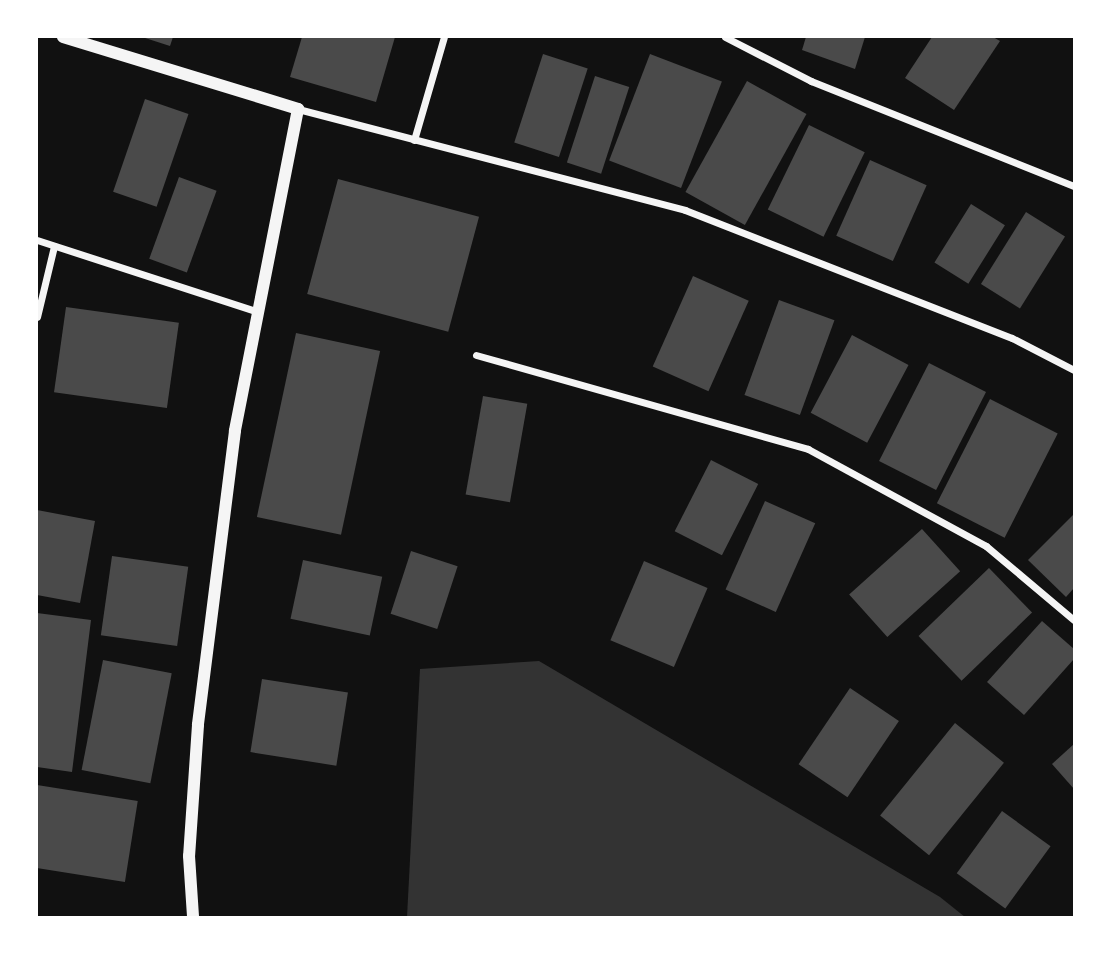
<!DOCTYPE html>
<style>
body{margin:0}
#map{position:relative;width:1111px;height:954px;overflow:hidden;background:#111;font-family:Lato,sans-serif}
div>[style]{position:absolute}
.water>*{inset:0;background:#333}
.building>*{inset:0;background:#4a4a4a;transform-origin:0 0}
.minor>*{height:7px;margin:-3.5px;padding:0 3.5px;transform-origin:3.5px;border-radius:3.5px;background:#f5f5f5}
.tertiary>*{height:12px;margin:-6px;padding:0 6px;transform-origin:6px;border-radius:6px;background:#f5f5f5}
span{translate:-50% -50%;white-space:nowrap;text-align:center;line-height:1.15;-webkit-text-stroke:6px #fff;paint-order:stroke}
.frame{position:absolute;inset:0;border:38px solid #fff;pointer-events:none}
</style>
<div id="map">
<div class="water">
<i style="clip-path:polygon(539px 661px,940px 897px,965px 917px,407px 917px,420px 669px)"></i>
</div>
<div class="building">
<i style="clip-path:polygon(142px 37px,173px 37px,170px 46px)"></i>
<i style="clip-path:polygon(302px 37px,395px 37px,376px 102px,290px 77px)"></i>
<i style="clip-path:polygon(806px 37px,865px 37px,855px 69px,802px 50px)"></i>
<i style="clip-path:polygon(932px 37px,993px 37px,1000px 41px,954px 110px,905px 78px)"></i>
<i style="left:543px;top:54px;width:47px;height:93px;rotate:18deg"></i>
<i style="left:650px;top:54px;width:77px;height:114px;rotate:21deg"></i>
<i style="left:595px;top:76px;width:36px;height:91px;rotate:18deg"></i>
<i style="left:747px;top:81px;width:68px;height:127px;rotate:29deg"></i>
<i style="left:145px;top:99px;width:46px;height:98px;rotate:19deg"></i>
<i style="left:809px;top:125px;width:62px;height:94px;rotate:26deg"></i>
<i style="left:870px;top:160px;width:62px;height:83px;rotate:24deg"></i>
<i style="left:179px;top:177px;width:40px;height:87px;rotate:20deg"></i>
<i style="left:338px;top:179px;width:146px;height:119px;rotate:15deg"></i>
<i style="left:971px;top:204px;width:40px;height:69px;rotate:32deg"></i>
<i style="left:1026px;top:212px;width:46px;height:85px;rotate:32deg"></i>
<i style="left:693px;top:276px;width:61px;height:99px;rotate:24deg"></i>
<i style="left:779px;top:300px;width:59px;height:101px;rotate:20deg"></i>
<i style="left:66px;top:307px;width:114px;height:86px;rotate:8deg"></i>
<i style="left:296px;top:333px;width:86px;height:188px;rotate:12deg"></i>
<i style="left:852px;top:335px;width:64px;height:88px;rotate:28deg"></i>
<i style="left:929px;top:363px;width:64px;height:110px;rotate:27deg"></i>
<i style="left:483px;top:396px;width:45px;height:100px;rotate:10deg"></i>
<i style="left:990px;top:399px;width:76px;height:117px;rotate:27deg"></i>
<i style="left:711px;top:460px;width:53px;height:80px;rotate:27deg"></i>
<i style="left:765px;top:501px;width:55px;height:97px;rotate:24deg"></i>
<i style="clip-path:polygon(37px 510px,95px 521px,80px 603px,37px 595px)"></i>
<i style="clip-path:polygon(1074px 514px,1074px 588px,1066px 597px,1028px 560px)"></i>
<i style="left:922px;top:529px;width:57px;height:98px;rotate:48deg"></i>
<i style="left:411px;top:551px;width:49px;height:66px;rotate:18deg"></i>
<i style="left:112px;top:556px;width:77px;height:80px;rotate:8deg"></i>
<i style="left:303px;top:560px;width:81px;height:60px;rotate:12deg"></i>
<i style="left:644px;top:561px;width:69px;height:86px;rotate:23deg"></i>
<i style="left:989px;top:568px;width:62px;height:98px;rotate:46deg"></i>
<i style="clip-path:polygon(37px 613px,91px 620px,72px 772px,37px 767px)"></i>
<i style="clip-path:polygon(1042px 621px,1074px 649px,1074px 659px,1024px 715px,987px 682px)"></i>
<i style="left:103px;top:660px;width:70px;height:112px;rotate:11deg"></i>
<i style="left:262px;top:679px;width:87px;height:74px;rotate:9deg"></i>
<i style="left:850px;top:688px;width:59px;height:92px;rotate:34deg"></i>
<i style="left:955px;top:723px;width:63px;height:119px;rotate:39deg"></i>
<i style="clip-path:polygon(1074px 744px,1074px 789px,1052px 764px)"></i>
<i style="left:37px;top:785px;width:102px;height:82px;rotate:9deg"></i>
<i style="left:1002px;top:811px;width:60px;height:77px;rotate:36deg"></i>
</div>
<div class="minor">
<i style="left:725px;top:37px;width:97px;rotate:27.1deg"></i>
<i style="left:811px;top:81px;width:283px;rotate:21.8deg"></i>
<i style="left:298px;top:109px;width:400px;rotate:14.6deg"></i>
<i style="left:685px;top:210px;width:351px;rotate:21.4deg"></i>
<i style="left:1012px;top:338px;width:70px;rotate:27.3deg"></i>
<i style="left:414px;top:140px;width:107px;rotate:-73.8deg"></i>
<i style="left:37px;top:240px;width:232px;rotate:18deg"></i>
<i style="left:37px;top:317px;width:73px;rotate:-76.5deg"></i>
<i style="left:476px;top:355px;width:345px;rotate:15.8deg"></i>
<i style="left:808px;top:449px;width:203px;rotate:28.6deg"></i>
<i style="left:986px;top:546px;width:115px;rotate:40.1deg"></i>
</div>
<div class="tertiary">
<i style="left:63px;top:37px;width:246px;rotate:17deg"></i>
<i style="left:298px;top:109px;width:328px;rotate:101.1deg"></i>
<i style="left:235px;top:431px;width:296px;rotate:97.2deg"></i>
<i style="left:198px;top:725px;width:131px;rotate:93.9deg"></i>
<i style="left:189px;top:856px;width:61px;rotate:86.2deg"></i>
</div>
<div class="frame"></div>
</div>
